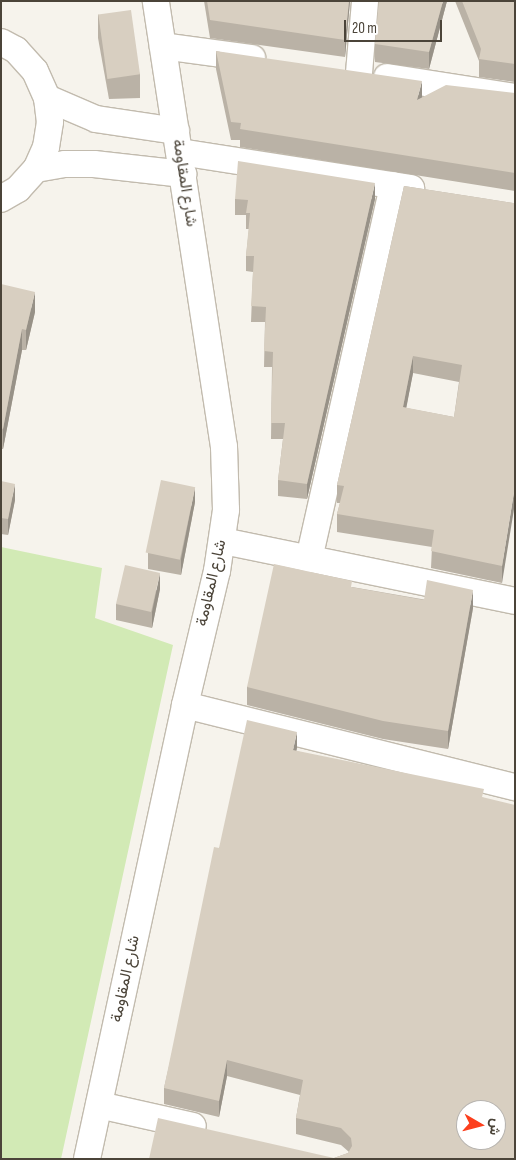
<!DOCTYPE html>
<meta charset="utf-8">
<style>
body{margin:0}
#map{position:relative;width:516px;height:1160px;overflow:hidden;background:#f6f3ec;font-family:"Sofia Sans Condensed",Vazirmatn,sans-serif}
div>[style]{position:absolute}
.green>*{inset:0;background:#d2eab5}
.roads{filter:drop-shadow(1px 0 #c2bbae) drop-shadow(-1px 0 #c2bbae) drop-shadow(0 1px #c2bbae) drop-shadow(0 -1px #c2bbae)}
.minor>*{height:26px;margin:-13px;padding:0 13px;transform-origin:13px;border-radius:13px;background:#fff}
.wall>*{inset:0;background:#bab2a6}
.shaded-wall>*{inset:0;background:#979187}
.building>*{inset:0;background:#d8cfc1;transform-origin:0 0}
span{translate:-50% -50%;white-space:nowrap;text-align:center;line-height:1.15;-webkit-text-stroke:4.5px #fff;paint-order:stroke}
.street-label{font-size:16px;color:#4b4439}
.frame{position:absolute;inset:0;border:2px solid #4b4439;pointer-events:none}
.north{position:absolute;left:456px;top:1100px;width:50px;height:50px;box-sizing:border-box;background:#fff;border:1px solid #b7b4b0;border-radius:50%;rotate:98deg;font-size:14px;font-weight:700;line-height:20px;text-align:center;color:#4b4439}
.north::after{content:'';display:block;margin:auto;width:18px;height:22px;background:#fc3f1d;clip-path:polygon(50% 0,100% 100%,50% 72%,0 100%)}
.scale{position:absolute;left:344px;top:20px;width:98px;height:22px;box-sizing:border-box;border:2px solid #4b4439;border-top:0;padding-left:6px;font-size:15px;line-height:18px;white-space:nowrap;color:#4b4439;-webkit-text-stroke:4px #fff;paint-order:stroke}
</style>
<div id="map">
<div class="green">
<i style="clip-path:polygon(1px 547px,102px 568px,95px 618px,173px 645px,61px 1159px,1px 1159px)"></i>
</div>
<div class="roads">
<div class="minor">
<i style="left:1px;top:42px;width:17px;rotate:28deg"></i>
<i style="left:16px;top:50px;width:28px;rotate:48deg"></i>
<i style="left:35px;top:71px;width:30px;rotate:66deg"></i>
<i style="left:47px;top:98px;width:24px;rotate:83deg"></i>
<i style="left:50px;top:122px;width:25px;rotate:99deg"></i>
<i style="left:46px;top:147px;width:24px;rotate:114deg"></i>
<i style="left:36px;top:169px;width:27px;rotate:132deg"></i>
<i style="left:18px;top:189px;width:20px;rotate:150deg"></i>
<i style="left:163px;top:46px;width:90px;rotate:7.7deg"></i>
<i style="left:359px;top:73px;width:72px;rotate:-85.2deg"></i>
<i style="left:387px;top:77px;width:130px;rotate:8.9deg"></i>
<i style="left:47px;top:98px;width:53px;rotate:23.2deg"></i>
<i style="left:96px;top:119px;width:81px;rotate:8.5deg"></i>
<i style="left:180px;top:152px;width:234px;rotate:8.9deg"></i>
<i style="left:36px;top:169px;width:29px;rotate:-10deg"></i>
<i style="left:65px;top:164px;width:29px"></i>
<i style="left:94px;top:164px;width:90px;rotate:6.4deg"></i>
<i style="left:223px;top:541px;width:298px;rotate:11.6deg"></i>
<i style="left:309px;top:559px;width:383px;rotate:-77.3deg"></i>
<i style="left:185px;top:705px;width:340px;rotate:14deg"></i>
<i style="left:99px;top:1105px;width:96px;rotate:12.6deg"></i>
<i style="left:87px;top:1159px;width:464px;rotate:-77.8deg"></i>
<i style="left:185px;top:705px;width:138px;rotate:-76.6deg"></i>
<i style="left:217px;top:571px;width:62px;rotate:-81.6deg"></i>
<i style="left:226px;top:510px;width:63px;rotate:-91.8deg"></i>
<i style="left:224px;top:447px;width:451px;rotate:-98.7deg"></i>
</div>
</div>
<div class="wall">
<i style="clip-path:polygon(204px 1px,350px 1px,345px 57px,210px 38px)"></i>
<i style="clip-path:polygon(447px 1px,429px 69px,375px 62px,375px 44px)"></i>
<i style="clip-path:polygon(455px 1px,515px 1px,515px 82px,479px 77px,479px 61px)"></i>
<i style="clip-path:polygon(98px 14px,140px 74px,140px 98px,109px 99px,98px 38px)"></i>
<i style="clip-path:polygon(216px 51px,422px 97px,515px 93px,515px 191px,240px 147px,240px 140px,231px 140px,216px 69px)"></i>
<i style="clip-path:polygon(evenodd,404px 186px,513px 203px,502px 583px,431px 568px,432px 547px,337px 532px,337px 514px,340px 503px,337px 503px,337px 485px,404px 186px,413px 373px,459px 382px,454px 417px,406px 408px,413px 373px)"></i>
<i style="clip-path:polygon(235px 199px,375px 199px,307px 499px,278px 496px,278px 480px,283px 439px,271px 439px,272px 367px,264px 367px,265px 322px,251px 322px,253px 272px,246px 271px,246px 256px,249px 229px,246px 229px,246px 215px,235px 215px)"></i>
<i style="clip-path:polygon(1px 284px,35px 312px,26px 350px,22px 350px,3px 449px,1px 449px)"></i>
<i style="clip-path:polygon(1px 481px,15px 500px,8px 535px,1px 534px)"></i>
<i style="clip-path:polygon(195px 502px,181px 575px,148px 569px,148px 553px)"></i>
<i style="clip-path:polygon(352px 587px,473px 608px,448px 749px,383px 739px,247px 705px,247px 687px)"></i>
<i style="clip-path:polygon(160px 589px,152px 628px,116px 620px,116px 604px)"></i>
<i style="clip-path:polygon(297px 748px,296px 751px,484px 798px,515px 1159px,334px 1158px,348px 1153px,349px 1152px,341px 1145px,296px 1134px,296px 1118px,300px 1095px,227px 1076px,219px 1117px,164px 1104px,164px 1088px,219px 848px)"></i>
</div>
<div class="shaded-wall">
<i style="clip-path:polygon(349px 1px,350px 1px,345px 57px,345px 40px)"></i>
<i style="clip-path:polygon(443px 1px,447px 1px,429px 69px,429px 52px)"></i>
<i style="clip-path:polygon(422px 81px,422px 99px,417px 100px)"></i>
<i style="clip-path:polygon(375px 183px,375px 199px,307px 499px,307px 484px)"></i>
<i style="clip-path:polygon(35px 292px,35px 312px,26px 350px,26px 330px)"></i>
<i style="clip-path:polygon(22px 329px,22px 350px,3px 449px,3px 429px)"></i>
<i style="clip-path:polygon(413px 356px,413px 373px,403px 425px,403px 407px)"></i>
<i style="clip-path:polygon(15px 484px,15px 500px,8px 535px,8px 519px)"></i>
<i style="clip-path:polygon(515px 486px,515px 503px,502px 583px,502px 566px)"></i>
<i style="clip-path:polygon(195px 487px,195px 502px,181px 575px,181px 559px)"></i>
<i style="clip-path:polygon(160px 573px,160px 589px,152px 628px,152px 612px)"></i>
<i style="clip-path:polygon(473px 590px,473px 608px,448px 749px,448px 731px)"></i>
<i style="clip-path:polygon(297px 732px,297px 748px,293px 766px,293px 750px)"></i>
<i style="clip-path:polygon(227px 1060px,227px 1076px,219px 1117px,219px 1101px)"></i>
</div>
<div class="building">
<i style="clip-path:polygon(207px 1px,349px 1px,345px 40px,210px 20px)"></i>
<i style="clip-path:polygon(379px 1px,443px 1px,429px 52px,375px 44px)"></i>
<i style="clip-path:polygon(462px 1px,515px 1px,515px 64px,479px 59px,481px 49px)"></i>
<i style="left:131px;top:10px;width:65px;height:33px;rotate:82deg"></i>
<i style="clip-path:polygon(216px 51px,422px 81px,417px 100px,446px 85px,515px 93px,515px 173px,240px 129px,241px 123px,231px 122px)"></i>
<i style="clip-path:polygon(238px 161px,375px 183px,307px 484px,278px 480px,285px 423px,271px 423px,273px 352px,264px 351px,266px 307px,251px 306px,254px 256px,246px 256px,250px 213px,246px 213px,248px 200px,235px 199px)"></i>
<i style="clip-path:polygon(evenodd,404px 186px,513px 203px,515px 203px,515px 486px,502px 566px,431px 551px,434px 530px,337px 514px,344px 486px,337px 485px,404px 186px,413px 356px,462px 365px,454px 417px,403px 407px,413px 356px)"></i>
<i style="clip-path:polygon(1px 284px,35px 292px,26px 330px,22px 329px,3px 429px,1px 428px)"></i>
<i style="left:161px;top:480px;width:35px;height:74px;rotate:12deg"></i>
<i style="clip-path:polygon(1px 481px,15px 484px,8px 519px,1px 518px)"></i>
<i style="clip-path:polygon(274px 564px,352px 581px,351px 587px,424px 600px,427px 580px,473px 590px,448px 731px,383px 721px,247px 687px)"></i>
<i style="left:125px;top:565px;width:36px;height:40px;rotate:13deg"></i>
<i style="clip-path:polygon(evenodd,247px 720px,297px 732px,293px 750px,484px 789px,482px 797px,515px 805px,515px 1159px,149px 1159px,158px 1118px,334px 1158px,348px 1153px,352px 1146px,351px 1138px,341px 1128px,296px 1118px,303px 1080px,227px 1060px,219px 1101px,164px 1088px,214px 847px,219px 848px,247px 720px,466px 1110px,496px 1110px,496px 1140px,466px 1140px,466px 1110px)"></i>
</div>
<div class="street-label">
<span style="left:184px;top:183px;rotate:81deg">شارع المقاومة</span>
<span style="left:212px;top:583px;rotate:-77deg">شارع المقاومة</span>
<span style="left:126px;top:979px;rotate:-78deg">شارع المقاومة</span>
</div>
<div class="frame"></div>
<div class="north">ش</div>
<div class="scale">20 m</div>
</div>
